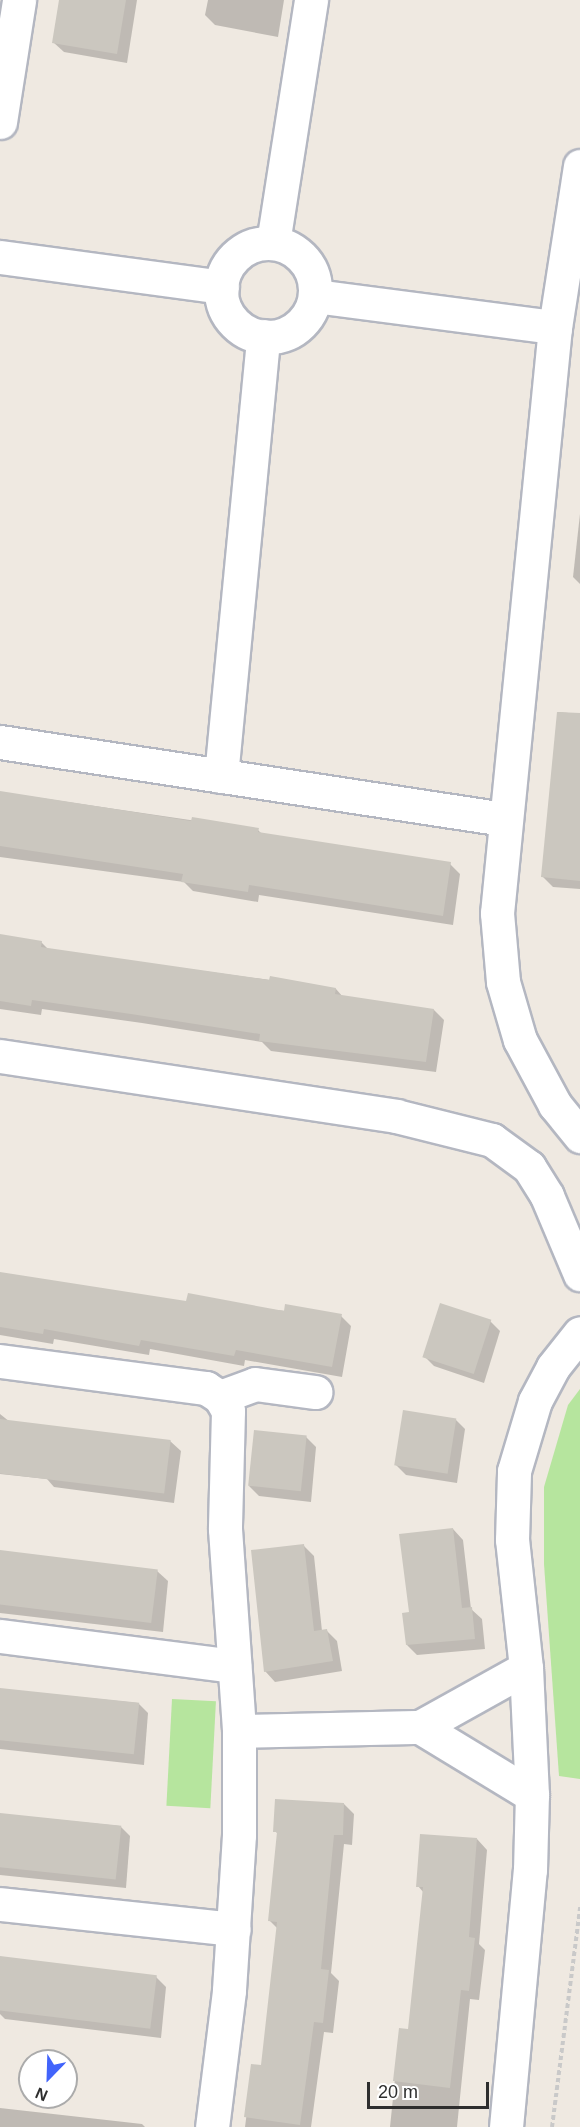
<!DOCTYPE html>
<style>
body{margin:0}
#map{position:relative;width:580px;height:2127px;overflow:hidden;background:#efe9e1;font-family:Arial,sans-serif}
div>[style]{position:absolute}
.green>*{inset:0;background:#b6e59e;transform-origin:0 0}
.shadow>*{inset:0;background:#0003}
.building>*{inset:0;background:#cbc7bf;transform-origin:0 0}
.path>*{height:4px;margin-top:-2px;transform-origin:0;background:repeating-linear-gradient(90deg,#c9c9c9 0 4.5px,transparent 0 7.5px)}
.roads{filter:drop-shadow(2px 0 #b4b7c1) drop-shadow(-2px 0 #b4b7c1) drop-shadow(0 2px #b4b7c1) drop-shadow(0 -2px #b4b7c1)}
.street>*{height:33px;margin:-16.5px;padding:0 16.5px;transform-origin:16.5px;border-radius:16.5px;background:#fff}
.street>.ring{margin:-16.5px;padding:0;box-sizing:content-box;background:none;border:33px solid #fff;border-radius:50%}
span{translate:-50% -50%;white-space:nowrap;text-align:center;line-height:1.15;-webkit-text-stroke:6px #fff;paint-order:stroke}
.north{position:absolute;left:18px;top:2049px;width:60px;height:60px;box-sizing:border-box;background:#fff;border:2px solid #ababab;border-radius:50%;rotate:203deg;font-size:16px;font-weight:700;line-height:24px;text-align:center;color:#2e2e2e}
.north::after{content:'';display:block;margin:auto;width:21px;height:27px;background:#4264fb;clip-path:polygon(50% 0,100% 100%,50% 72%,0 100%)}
.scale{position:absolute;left:367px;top:2082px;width:122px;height:27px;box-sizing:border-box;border:3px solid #2e2e2e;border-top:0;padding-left:8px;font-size:18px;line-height:21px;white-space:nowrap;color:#2e2e2e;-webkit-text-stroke:4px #fff;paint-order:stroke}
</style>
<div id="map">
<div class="green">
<i style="clip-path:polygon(580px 1389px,580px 1779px,559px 1776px,544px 1564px,544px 1487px,568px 1405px)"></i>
<i style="left:172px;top:1699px;width:44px;height:107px;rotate:3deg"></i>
</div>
<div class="shadow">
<i style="clip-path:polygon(60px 0,137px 0,127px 63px,64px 52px,53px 42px)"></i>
<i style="clip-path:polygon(208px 0,284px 0,278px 37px,215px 25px,205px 15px)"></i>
<i style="clip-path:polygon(580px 514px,580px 584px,573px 577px)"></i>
<i style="clip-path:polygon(558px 712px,580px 714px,580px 889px,553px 887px,543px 877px)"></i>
<i style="clip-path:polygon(0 792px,258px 830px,263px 835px,450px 864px,460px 874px,453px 925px,259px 895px,258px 902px,193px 891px,184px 882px,0 857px)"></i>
<i style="clip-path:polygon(0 936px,41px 942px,49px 950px,336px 989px,343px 997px,434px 1010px,444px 1020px,436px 1072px,271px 1051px,262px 1042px,142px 1023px,42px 1009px,41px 1015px,0 1009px)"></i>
<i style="clip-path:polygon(0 1275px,188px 1302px,341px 1316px,351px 1326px,342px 1377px,245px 1360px,244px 1366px,150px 1349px,149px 1355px,54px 1339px,53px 1344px,0 1335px)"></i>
<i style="clip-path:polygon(490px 1321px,500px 1331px,484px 1383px,434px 1366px,424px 1356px)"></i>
<i style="clip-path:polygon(0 1414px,10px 1422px,170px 1441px,181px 1451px,174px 1503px,54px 1487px,47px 1479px,0 1474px)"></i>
<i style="clip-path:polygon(455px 1419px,465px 1429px,457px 1483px,406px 1475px,396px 1465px)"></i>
<i style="clip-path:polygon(306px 1437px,316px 1447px,311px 1502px,259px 1496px,249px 1486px)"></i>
<i style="clip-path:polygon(453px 1529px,463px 1540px,471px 1609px,482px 1619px,485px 1649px,417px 1655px,407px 1645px,411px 1613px)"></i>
<i style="clip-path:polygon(304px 1546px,314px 1556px,322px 1631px,327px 1631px,337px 1641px,342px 1671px,275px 1682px,265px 1671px)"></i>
<i style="clip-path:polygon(0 1553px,157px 1571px,168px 1581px,163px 1632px,0 1613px)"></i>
<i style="clip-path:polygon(0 1689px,138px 1703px,148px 1713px,144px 1765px,0 1749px)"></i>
<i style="clip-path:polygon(344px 1804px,354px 1814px,352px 1845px,344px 1844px,331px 1973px,339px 1981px,333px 2033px,324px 2032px,311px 2127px,245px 2127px,253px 2065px,262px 2067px,278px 1929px,270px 1921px,278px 1834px,275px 1831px)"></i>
<i style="clip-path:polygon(0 1814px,120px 1826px,130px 1836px,126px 1888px,0 1875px)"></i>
<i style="clip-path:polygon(477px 1839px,487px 1850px,479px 1944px,485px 1950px,479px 2000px,470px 1999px,457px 2127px,390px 2127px,400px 2030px,409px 2031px,424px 1893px,418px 1886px)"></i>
<i style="clip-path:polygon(0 1958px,156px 1977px,166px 1987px,161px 2038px,5px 2019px,0 2014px)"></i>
<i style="clip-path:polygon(0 2108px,142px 2124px,145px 2127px,0 2127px)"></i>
</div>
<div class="building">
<i style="clip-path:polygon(59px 0,126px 0,117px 54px,52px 43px)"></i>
<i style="clip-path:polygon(557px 712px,580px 713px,580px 881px,541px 877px)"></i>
<i style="clip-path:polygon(0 791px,191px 821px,192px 817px,259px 828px,258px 832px,451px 862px,443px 916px,249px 885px,248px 892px,181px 882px,183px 874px,0 846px)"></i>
<i style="clip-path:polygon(0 934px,42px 941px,41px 947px,269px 980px,270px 976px,336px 988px,335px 994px,434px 1009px,426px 1062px,259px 1041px,260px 1034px,131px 1014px,32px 1000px,31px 1006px,0 1001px)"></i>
<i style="clip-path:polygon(0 1272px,186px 1301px,188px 1293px,284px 1311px,285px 1304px,342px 1314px,332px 1367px,236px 1350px,234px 1356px,141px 1340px,139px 1346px,44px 1329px,43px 1334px,0 1327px)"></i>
<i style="left:440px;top:1303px;width:54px;height:57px;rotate:18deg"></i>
<i style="left:403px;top:1410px;width:54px;height:56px;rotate:9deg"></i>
<i style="left:0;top:1419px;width:172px;height:54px;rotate:7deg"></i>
<i style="left:254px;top:1430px;width:53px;height:56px;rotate:6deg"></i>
<i style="clip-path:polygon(453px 1528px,462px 1608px,472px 1607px,475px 1639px,406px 1645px,402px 1613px,409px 1612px,399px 1534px)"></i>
<i style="clip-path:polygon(304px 1544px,314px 1631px,327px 1629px,333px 1661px,264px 1672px,251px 1550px)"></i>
<i style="left:0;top:1550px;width:159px;height:54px;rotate:7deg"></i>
<i style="left:0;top:1688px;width:140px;height:52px;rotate:6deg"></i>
<i style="clip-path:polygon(275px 1799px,344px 1803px,343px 1835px,334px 1835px,321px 1969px,329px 1970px,323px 2023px,314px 2022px,300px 2125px,244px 2117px,251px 2064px,261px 2065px,277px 1922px,268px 1921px,277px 1832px,273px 1832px)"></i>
<i style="left:0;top:1813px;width:122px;height:54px;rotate:6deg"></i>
<i style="clip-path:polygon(420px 1834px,477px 1838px,469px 1937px,475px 1938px,469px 1991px,461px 1990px,450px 2088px,393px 2081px,399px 2028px,408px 2029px,423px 1887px,416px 1887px)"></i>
<i style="left:0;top:1956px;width:158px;height:54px;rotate:7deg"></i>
</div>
<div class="path">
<i style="left:552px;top:2127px;width:222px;rotate:-82.7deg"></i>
</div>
<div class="roads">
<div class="street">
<i style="left:0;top:122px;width:123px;rotate:-81.1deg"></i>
<i style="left:580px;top:166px;width:163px;rotate:98.8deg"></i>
<i style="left:555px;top:327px;width:589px;rotate:95.65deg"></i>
<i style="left:497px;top:913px;width:69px;rotate:85deg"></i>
<i style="left:503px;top:982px;width:60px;rotate:73.7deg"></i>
<i style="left:520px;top:1040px;width:74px;rotate:61.7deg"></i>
<i style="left:555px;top:1105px;width:40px;rotate:51deg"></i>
<i style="left:273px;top:243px;width:246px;rotate:-81.1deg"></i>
<i class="ring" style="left:221px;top:243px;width:61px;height:61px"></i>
<i style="left:0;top:257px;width:224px;rotate:7.7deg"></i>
<i style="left:315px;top:296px;width:242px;rotate:7.4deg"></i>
<i style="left:0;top:742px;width:510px;rotate:8.69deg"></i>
<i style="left:221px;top:776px;width:442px;rotate:-84.5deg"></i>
<i style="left:0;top:1056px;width:401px;rotate:8.6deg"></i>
<i style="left:396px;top:1116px;width:99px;rotate:14deg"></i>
<i style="left:492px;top:1140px;width:46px;rotate:36.1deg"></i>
<i style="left:529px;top:1167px;width:34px;rotate:58deg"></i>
<i style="left:547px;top:1196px;width:85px;rotate:67.1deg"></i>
<i style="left:0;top:1361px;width:208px;rotate:7.5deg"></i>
<i style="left:206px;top:1388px;width:17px;rotate:33deg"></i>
<i style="left:220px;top:1397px;width:16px;rotate:60deg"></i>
<i style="left:228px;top:1411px;width:118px;rotate:91.5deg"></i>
<i style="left:225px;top:1529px;width:202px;rotate:86deg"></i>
<i style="left:239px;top:1731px;width:104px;rotate:90deg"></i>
<i style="left:239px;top:1835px;width:156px;rotate:93.7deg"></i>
<i style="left:229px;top:1991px;width:137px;rotate:97.1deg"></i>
<i style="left:220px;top:1397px;width:37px;rotate:-20deg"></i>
<i style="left:255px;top:1384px;width:61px;rotate:7.6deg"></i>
<i style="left:0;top:1636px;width:236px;rotate:7.3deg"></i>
<i style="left:420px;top:1727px;width:131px;rotate:31.3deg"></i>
<i style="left:239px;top:1731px;width:181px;rotate:-1.3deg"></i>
<i style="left:420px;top:1727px;width:121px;rotate:-29.1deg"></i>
<i style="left:0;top:1904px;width:235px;rotate:6.1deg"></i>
<i style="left:506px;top:2127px;width:258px;rotate:-84.7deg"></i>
<i style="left:530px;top:1870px;width:75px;rotate:-88.5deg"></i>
<i style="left:532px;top:1795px;width:127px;rotate:-92.7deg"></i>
<i style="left:526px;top:1668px;width:129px;rotate:-96.2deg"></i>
<i style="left:512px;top:1540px;width:69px;rotate:-88.3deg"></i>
<i style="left:514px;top:1471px;width:73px;rotate:-73.3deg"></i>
<i style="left:535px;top:1401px;width:38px;rotate:-62deg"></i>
<i style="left:553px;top:1367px;width:43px;rotate:-51.5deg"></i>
</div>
</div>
<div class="north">N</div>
<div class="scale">20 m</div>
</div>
